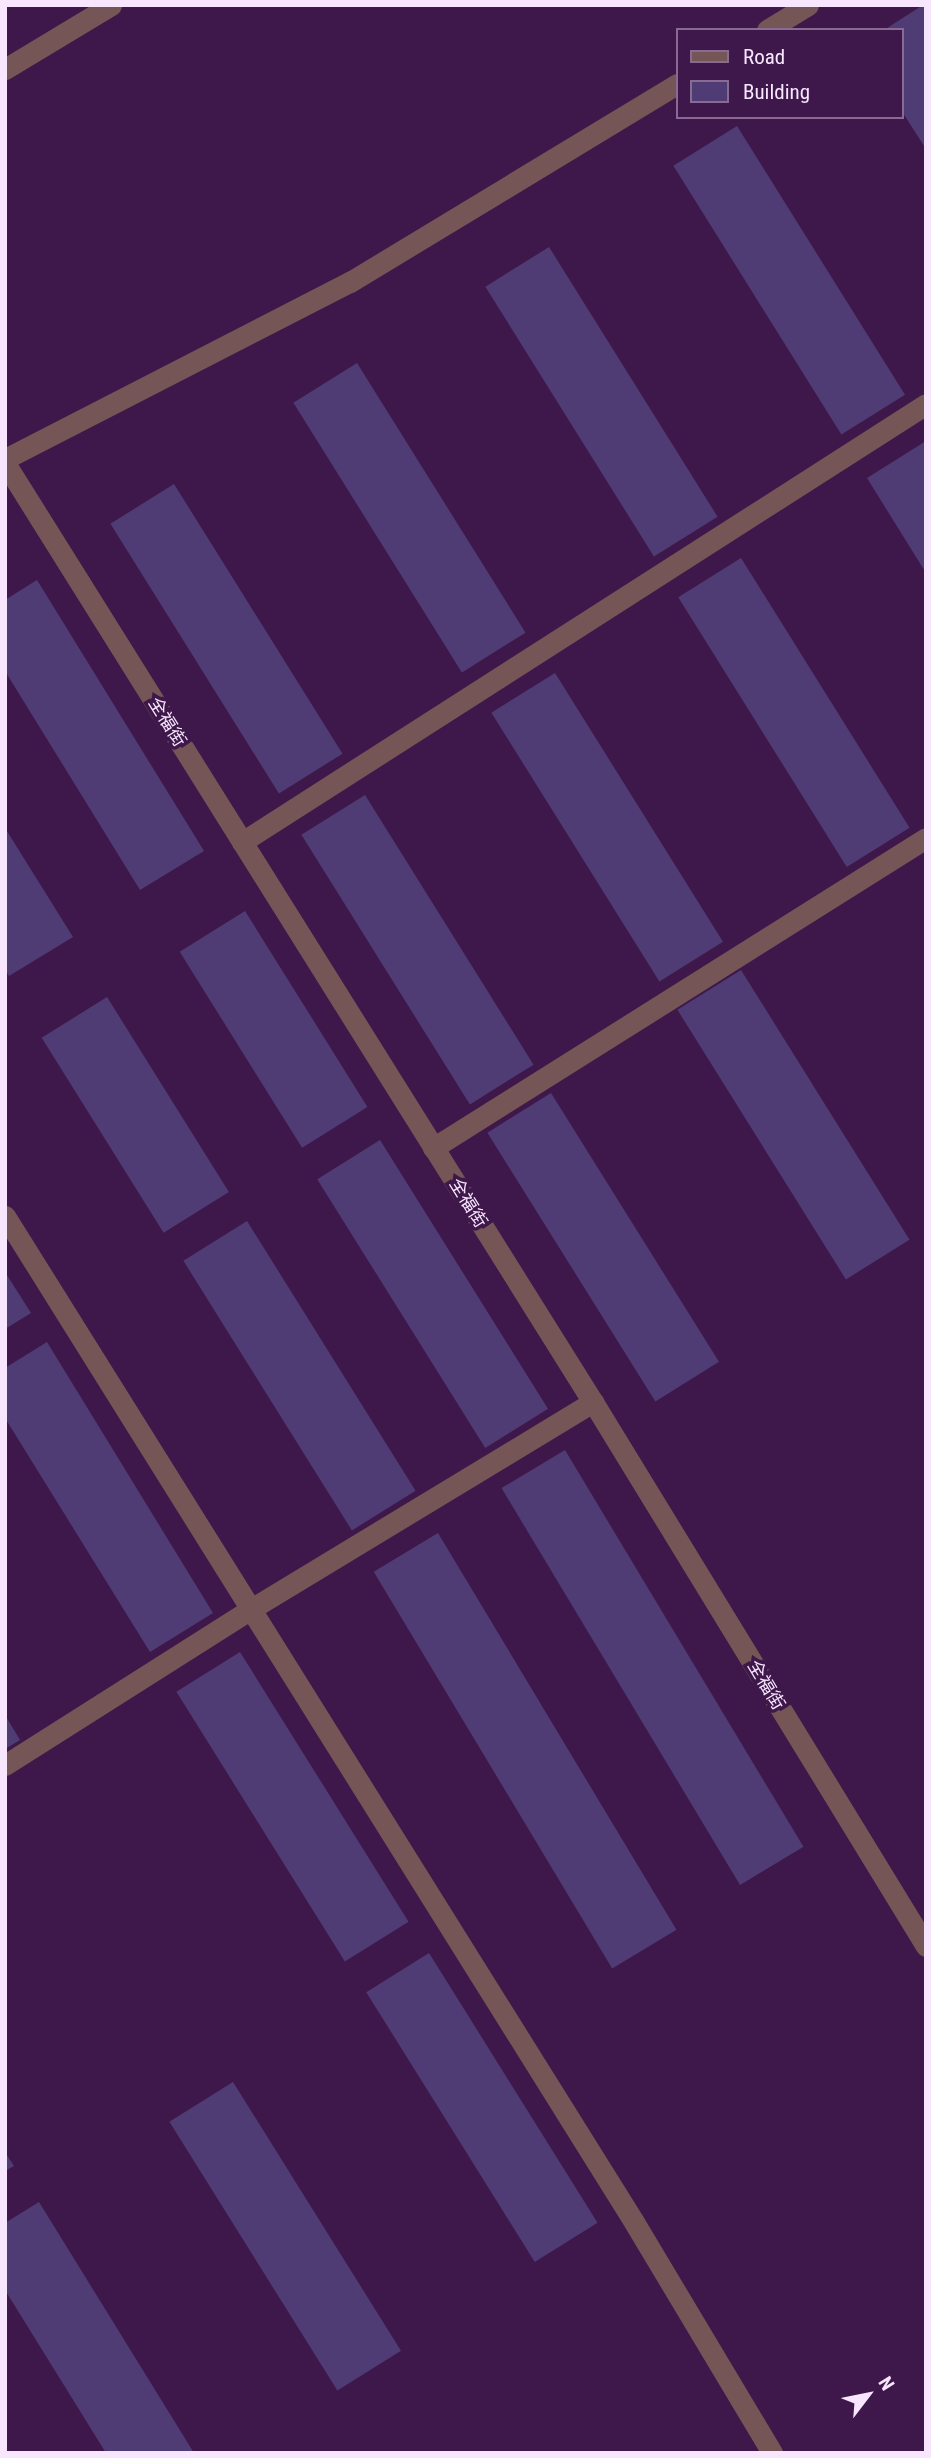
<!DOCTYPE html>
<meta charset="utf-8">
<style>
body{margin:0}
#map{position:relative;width:931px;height:2458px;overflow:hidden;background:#3e184a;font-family:"Roboto Condensed","Noto Sans SC",sans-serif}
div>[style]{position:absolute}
.building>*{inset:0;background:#503c75;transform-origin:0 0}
.minor>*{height:21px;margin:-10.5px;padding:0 10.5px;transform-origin:10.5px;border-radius:10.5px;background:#755555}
span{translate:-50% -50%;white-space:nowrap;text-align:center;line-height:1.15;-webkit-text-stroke:7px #3e184a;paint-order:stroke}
.street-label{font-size:18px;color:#f8e6fe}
.frame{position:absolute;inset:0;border:7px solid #f8e6fe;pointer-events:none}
.legend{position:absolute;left:676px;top:28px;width:228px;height:91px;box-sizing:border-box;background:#3e184a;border:2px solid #886a92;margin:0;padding:9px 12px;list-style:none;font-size:21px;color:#f8e6fe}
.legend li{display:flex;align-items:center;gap:14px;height:35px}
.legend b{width:35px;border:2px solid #886a92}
.north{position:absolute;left:833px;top:2360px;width:70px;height:70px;-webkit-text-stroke:5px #3e184a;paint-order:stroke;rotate:58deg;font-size:19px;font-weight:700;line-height:28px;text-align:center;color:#f8e6fe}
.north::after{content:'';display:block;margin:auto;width:24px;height:32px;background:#f8e6fe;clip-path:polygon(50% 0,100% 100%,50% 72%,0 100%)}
</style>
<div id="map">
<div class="building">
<i style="clip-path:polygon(923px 5px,926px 7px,926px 149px,901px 110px,901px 30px,884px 30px)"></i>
<i style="left:737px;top:126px;width:317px;height:75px;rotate:58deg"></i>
<i style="left:549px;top:247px;width:318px;height:75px;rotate:58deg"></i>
<i style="left:357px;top:363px;width:318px;height:75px;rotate:58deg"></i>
<i style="clip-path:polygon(926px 441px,926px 573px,867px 478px)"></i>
<i style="left:174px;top:484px;width:318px;height:75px;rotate:58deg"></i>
<i style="left:741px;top:558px;width:318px;height:74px;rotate:58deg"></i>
<i style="clip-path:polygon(37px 580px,204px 851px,140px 890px,5px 671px,5px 600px)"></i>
<i style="left:555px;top:673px;width:317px;height:75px;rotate:58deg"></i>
<i style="left:365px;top:795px;width:318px;height:75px;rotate:58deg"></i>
<i style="clip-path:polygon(5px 828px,73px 937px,9px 976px,5px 970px)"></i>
<i style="left:245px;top:911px;width:231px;height:77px;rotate:58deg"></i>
<i style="left:741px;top:970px;width:318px;height:75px;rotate:58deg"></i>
<i style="left:107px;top:997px;width:230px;height:77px;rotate:58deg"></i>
<i style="left:551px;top:1093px;width:317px;height:75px;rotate:58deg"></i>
<i style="left:380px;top:1140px;width:317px;height:74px;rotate:58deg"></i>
<i style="left:247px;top:1221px;width:318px;height:75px;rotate:58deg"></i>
<i style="clip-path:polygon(5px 1272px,31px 1313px,5px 1329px)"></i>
<i style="clip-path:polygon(47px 1342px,213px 1613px,150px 1652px,5px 1418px,5px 1368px)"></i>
<i style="left:565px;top:1450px;width:463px;height:74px;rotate:59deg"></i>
<i style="left:438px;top:1533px;width:463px;height:75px;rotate:59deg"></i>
<i style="left:240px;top:1652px;width:318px;height:75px;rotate:58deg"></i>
<i style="clip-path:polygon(5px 1715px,20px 1740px,5px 1749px)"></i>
<i style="left:429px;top:1953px;width:318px;height:74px;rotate:58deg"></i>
<i style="left:233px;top:2082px;width:317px;height:75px;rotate:58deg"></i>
<i style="clip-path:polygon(5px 2152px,14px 2166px,5px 2171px)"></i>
<i style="clip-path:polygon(39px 2202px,194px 2453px,106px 2453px,5px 2290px,5px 2223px)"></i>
</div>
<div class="minor">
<i style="left:767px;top:30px;width:48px;rotate:-31.4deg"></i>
<i style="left:5px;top:69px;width:124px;rotate:-31.1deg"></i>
<i style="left:5px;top:459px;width:388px;rotate:-27.2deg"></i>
<i style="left:350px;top:282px;width:382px;rotate:-31.2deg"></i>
<i style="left:5px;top:463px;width:1108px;rotate:57.95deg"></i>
<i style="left:593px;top:1402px;width:638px;rotate:58.53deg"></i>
<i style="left:242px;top:842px;width:812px;rotate:-32.63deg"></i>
<i style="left:433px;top:1148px;width:582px;rotate:-32.16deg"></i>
<i style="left:5px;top:1216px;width:1186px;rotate:57.98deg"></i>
<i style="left:634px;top:2222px;width:269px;rotate:59.1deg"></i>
<i style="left:5px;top:1765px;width:291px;rotate:-32.4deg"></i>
<i style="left:251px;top:1609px;width:400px;rotate:-31.2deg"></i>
</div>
<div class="street-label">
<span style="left:167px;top:722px;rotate:58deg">全福街</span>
<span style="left:468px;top:1203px;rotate:58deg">全福街</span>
<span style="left:766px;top:1685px;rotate:59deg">全福街</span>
</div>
<div class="frame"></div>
<ul class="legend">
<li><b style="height:9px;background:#755555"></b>Road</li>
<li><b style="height:19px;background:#503c75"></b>Building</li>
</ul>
<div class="north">N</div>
</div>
